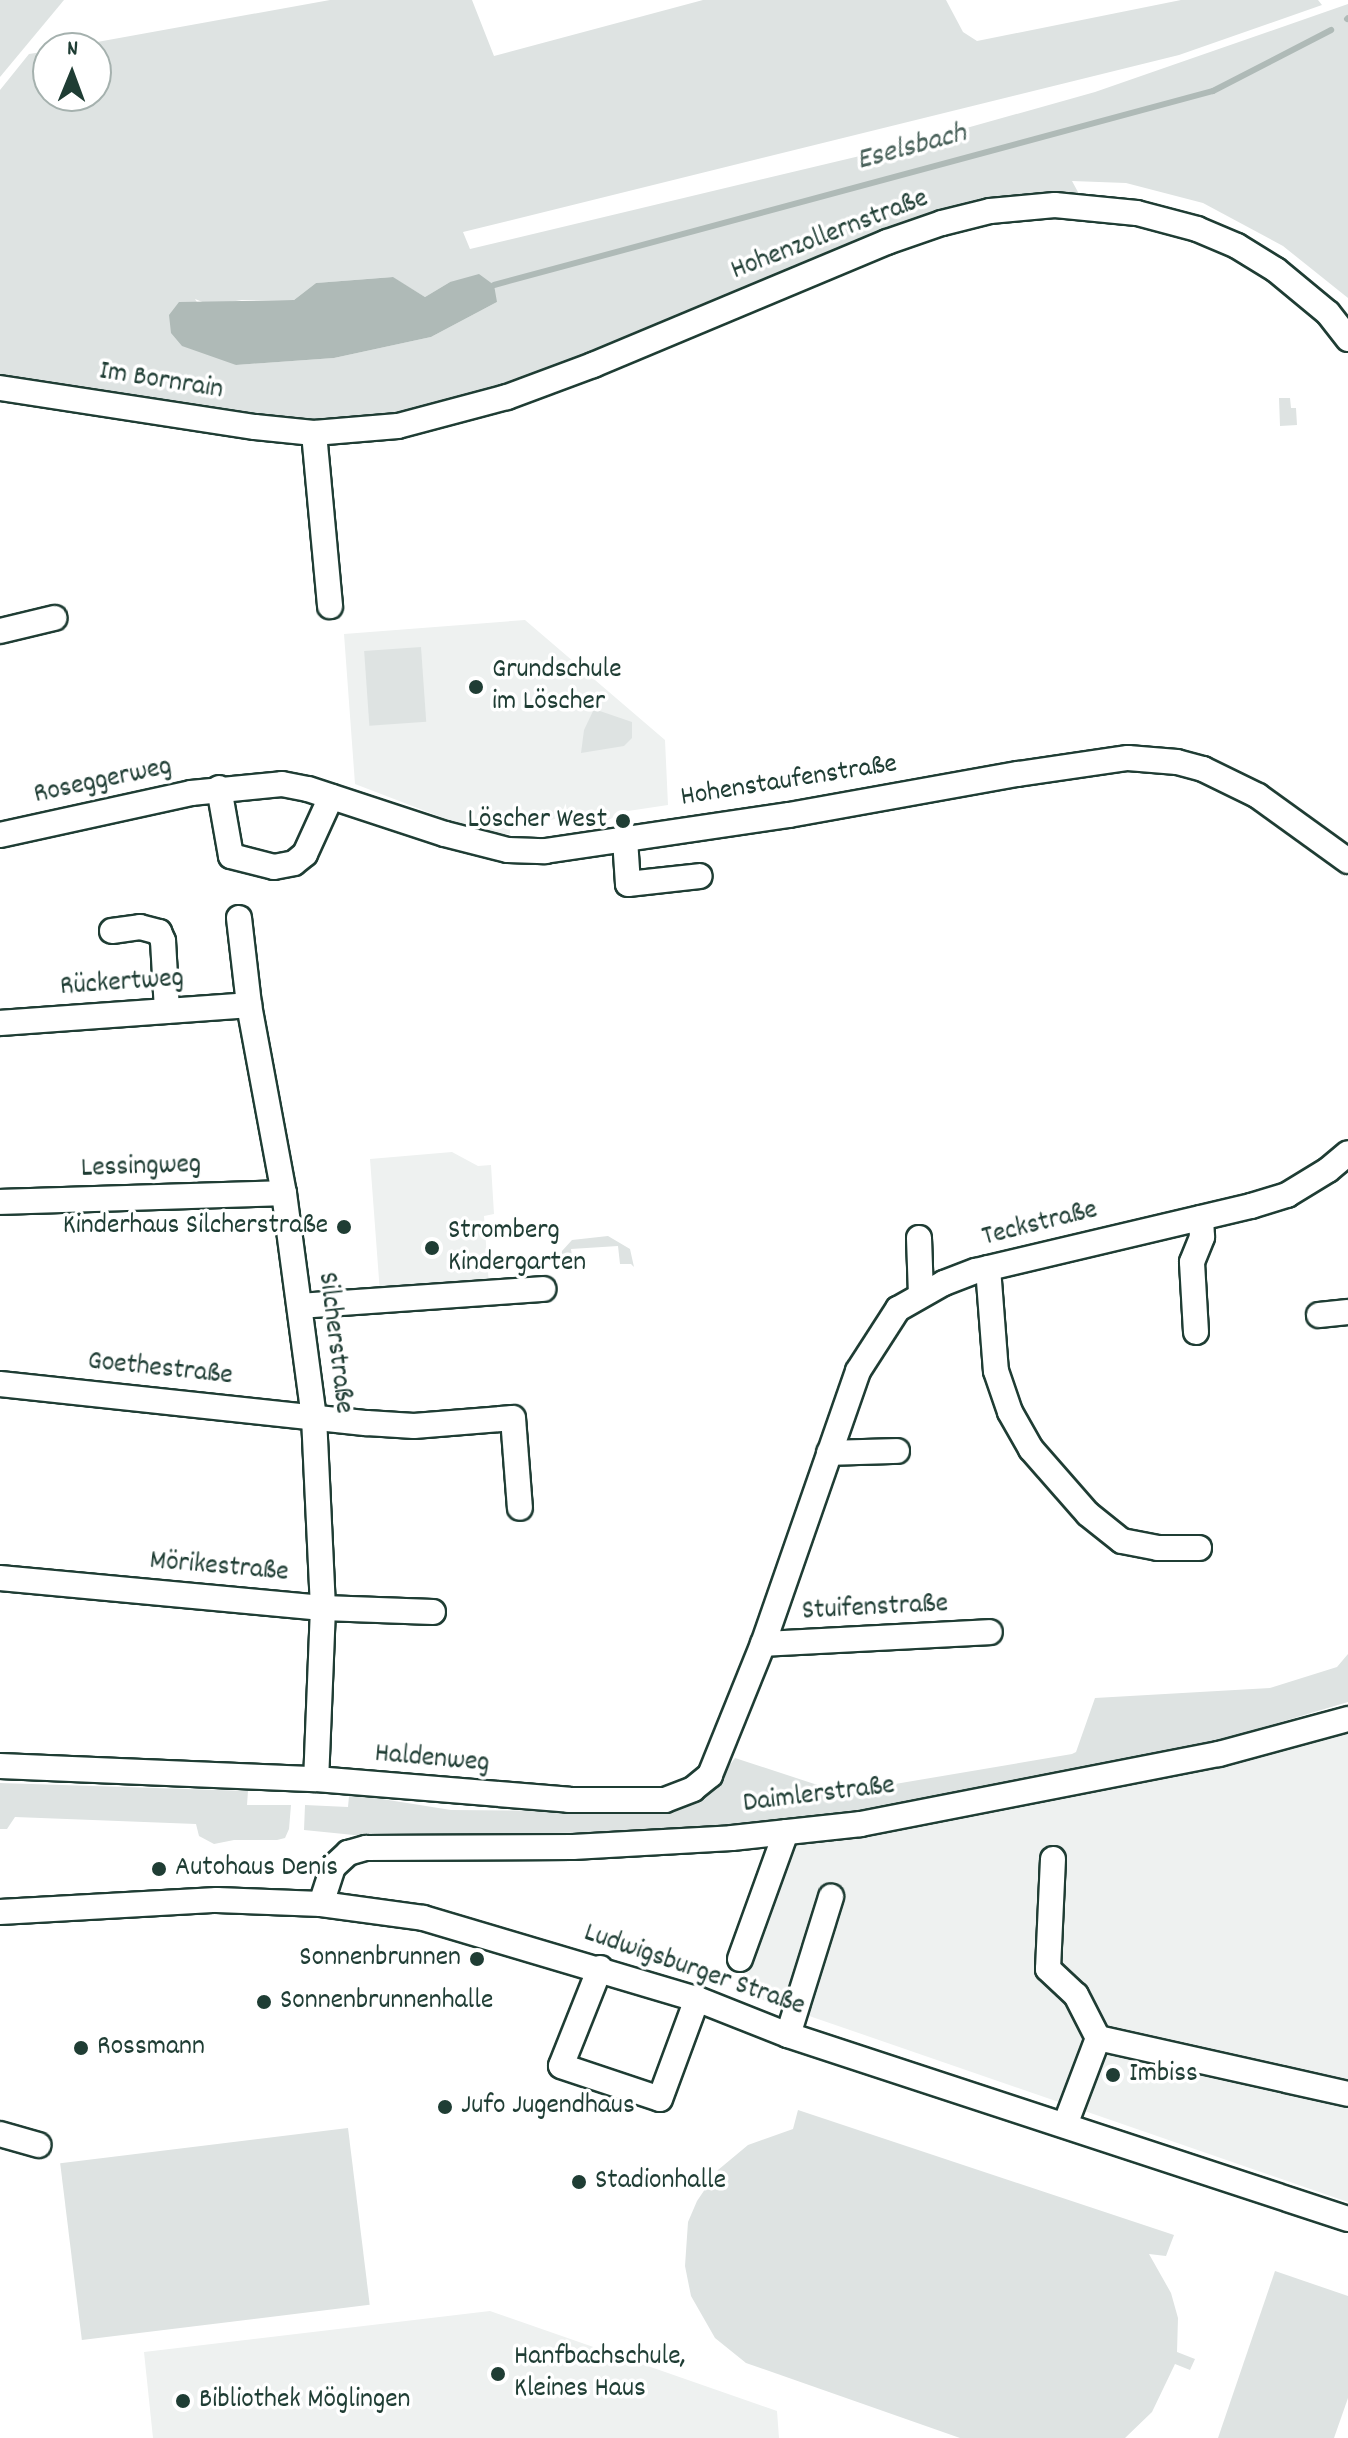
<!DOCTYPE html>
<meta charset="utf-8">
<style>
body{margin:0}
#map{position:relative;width:1348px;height:2438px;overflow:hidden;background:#fff;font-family:Dekko,sans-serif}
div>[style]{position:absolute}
.built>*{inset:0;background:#eef1f0}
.green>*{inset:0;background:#dee3e2;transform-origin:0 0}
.water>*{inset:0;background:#afbab7}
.stream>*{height:6px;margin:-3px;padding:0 3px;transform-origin:3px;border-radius:3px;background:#afbab7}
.roads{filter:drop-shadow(2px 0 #1f3d34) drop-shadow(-2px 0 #1f3d34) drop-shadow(0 2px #1f3d34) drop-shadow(0 -2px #1f3d34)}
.minor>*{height:24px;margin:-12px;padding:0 12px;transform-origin:12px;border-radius:12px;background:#fff}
.dots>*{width:22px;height:22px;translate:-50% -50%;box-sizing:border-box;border:4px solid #fff;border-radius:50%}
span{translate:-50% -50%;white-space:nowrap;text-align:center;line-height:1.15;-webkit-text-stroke:7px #fff;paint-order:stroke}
.street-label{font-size:28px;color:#1f3d34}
.poi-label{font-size:28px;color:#1f3d34}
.left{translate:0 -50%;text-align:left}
.right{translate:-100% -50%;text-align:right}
.water-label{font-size:30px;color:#4a625b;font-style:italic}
.north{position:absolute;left:32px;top:32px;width:80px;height:80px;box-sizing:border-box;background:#fff;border:2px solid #a5b1ae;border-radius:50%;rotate:1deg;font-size:22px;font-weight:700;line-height:32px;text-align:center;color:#1f3d34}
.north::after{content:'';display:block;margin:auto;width:28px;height:36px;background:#1f3d34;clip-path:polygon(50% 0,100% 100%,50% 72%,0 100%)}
</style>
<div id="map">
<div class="built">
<i style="clip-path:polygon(525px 620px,665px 740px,668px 805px,628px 811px,588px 829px,585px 813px,550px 820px,510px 817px,510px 834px,503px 834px,454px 822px,355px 784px,344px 634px)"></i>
<i style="clip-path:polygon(452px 1152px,478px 1166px,491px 1165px,494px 1214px,484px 1216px,489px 1285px,380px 1293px,370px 1159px)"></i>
<i style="clip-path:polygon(1348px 1728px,1348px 2202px,737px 1991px,795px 1839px)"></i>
<i style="clip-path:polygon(490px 2311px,777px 2411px,779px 2438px,153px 2438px,144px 2352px)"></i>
</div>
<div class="green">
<i style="clip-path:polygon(0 0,64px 0,0 77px)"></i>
<i style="clip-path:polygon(evenodd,330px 0,472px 0,494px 56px,703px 0,946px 0,963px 32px,977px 41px,1181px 0,1318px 0,1322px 5px,1179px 55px,463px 232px,470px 249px,906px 145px,1095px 92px,1348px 4px,1348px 298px,1283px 246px,1203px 203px,1126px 183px,1072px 181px,1085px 205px,990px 211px,638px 345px,370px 429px,0 388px,0 90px,29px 54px,48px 51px,48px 96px,96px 96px,96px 48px,64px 48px,330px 0,392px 277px,425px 297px,450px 282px,497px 302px,431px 337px,334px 358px,236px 365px,195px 299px,210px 305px,242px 300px,294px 300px,316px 283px,392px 277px)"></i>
<i style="clip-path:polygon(1279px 398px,1290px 398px,1291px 408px,1296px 408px,1297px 425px,1280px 426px)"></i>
<i style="left:421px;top:647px;width:75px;height:57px;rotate:86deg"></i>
<i style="clip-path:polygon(594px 709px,632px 722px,632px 738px,624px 746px,581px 753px,584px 730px)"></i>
<i style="clip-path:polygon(608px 1236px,630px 1249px,634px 1267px,631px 1264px,620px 1264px,618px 1246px,571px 1249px,573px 1263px,561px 1261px,562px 1251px,572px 1240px)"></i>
<i style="clip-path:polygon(1348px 1654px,1348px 1702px,1210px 1743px,988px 1791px,778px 1822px,639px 1832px,354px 1835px,304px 1830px,305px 1805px,348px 1807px,349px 1796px,357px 1795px,451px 1810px,666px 1812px,688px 1805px,712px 1789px,735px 1758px,842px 1793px,1072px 1754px,1076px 1752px,1095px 1698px,1270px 1688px,1337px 1667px)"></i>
<i style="clip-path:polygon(0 1783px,248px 1791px,247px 1805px,291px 1805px,289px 1829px,285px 1838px,277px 1840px,234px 1840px,214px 1844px,199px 1836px,196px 1824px,15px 1817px,7px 1829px,0 1829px)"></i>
<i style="clip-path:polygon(798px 2110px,1174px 2235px,1166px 2256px,1149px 2254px,1171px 2293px,1178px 2318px,1177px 2352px,1195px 2359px,1190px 2370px,1175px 2364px,1152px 2412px,1125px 2438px,960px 2438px,746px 2363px,715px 2338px,691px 2296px,685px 2266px,688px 2222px,697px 2201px,718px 2170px,748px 2145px,793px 2129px)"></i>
<i style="left:348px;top:2128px;width:178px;height:290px;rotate:83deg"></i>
<i style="clip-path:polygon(1275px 2271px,1348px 2296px,1348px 2398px,1334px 2438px,1218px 2438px)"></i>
</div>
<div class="water">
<i style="clip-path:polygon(479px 274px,494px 285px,497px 302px,431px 337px,334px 358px,236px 365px,182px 346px,171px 333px,169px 315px,179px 302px,294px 300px,316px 283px,393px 277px,425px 297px,450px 282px)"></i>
</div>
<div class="stream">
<i style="left:1347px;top:19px;width:1px;rotate:-45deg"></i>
<i style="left:494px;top:285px;width:745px;rotate:-15.1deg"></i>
<i style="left:1213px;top:91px;width:133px;rotate:-27.3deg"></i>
</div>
<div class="roads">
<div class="minor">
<i style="left:0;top:388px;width:258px;rotate:8.7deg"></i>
<i style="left:255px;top:427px;width:59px;rotate:5.8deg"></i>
<i style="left:314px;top:433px;width:84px;rotate:-4.8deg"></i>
<i style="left:398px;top:426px;width:113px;rotate:-14.9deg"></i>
<i style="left:507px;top:397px;width:92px;rotate:-20.4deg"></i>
<i style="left:593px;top:365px;width:319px;rotate:-22.7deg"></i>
<i style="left:887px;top:242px;width:58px;rotate:-19.1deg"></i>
<i style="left:942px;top:223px;width:49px;rotate:-14deg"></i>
<i style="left:990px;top:211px;width:65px;rotate:-5.3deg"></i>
<i style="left:1055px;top:205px;width:82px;rotate:5.6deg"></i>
<i style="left:1137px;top:213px;width:62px;rotate:14.9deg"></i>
<i style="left:1197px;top:229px;width:43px;rotate:23deg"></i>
<i style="left:1237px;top:246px;width:46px;rotate:31.6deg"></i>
<i style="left:1276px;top:270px;width:67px;rotate:39.6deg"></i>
<i style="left:1328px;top:313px;width:33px;rotate:52deg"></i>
<i style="left:314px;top:433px;width:174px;rotate:84.7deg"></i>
<i style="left:0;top:631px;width:56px;rotate:-13.5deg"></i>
<i style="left:219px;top:788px;width:69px;rotate:80deg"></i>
<i style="left:231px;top:856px;width:44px;rotate:14.3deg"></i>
<i style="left:274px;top:867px;width:20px;rotate:-11deg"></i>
<i style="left:294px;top:863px;width:14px;rotate:-39deg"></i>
<i style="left:305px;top:854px;width:63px;rotate:-65.5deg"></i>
<i style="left:0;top:835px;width:196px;rotate:-12.4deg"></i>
<i style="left:191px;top:793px;width:91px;rotate:-5.6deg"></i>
<i style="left:282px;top:784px;width:26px;rotate:11deg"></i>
<i style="left:308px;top:789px;width:144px;rotate:18.2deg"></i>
<i style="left:445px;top:834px;width:65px;rotate:14.3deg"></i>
<i style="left:508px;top:850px;width:37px;rotate:2deg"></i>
<i style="left:545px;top:851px;width:247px;rotate:-8.4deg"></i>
<i style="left:789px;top:815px;width:233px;rotate:-10.2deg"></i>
<i style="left:1018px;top:774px;width:111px;rotate:-8.3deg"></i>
<i style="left:1128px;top:758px;width:49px;rotate:4.7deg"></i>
<i style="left:1177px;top:762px;width:27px;rotate:15deg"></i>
<i style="left:1203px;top:769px;width:61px;rotate:26.1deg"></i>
<i style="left:1258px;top:796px;width:111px;rotate:35.8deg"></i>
<i style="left:625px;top:839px;width:45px;rotate:86.2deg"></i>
<i style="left:628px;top:884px;width:72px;rotate:-6.3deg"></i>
<i style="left:239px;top:918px;width:88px;rotate:83.4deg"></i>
<i style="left:249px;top:1005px;width:191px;rotate:79.5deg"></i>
<i style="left:284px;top:1193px;width:226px;rotate:82.4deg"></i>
<i style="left:314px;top:1417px;width:191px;rotate:87.3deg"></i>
<i style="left:323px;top:1608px;width:171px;rotate:92.3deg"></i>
<i style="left:112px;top:931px;width:28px;rotate:-8deg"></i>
<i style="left:140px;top:927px;width:20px;rotate:15deg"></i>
<i style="left:159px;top:932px;width:10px;rotate:66deg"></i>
<i style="left:163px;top:941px;width:70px;rotate:86.7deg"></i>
<i style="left:0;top:1023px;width:250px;rotate:-4.1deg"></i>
<i style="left:0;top:1202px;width:284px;rotate:-1.8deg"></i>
<i style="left:919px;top:1238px;width:56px;rotate:88deg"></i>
<i style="left:988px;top:1268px;width:103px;rotate:85.6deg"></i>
<i style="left:996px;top:1371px;width:43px;rotate:71.1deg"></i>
<i style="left:1010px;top:1412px;width:43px;rotate:60.4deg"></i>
<i style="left:1031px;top:1449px;width:86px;rotate:48.8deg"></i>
<i style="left:1088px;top:1514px;width:43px;rotate:38.5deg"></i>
<i style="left:1122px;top:1541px;width:37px;rotate:11deg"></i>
<i style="left:1158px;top:1548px;width:41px"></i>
<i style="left:300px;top:1306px;width:244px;rotate:-4deg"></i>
<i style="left:1319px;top:1315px;width:29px;rotate:-6deg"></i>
<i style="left:1196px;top:1332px;width:70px;rotate:-93.3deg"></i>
<i style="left:1192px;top:1262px;width:27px;rotate:-68deg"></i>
<i style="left:1202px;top:1237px;width:19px;rotate:-93deg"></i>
<i style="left:0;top:1384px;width:369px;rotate:6.1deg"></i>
<i style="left:367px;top:1423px;width:47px;rotate:3.7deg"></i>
<i style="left:414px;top:1426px;width:99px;rotate:-4.6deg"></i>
<i style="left:513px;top:1418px;width:90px;rotate:85.6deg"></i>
<i style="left:829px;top:1453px;width:68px;rotate:-1.7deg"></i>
<i style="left:0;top:1578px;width:324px;rotate:5.3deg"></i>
<i style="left:323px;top:1608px;width:110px;rotate:2.1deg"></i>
<i style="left:763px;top:1644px;width:227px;rotate:-3deg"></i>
<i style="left:0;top:1766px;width:316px;rotate:2.4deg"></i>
<i style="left:316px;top:1779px;width:254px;rotate:4.7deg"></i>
<i style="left:569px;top:1800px;width:96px"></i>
<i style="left:665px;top:1800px;width:30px;rotate:-21deg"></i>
<i style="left:693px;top:1789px;width:22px;rotate:-39deg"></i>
<i style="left:710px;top:1775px;width:141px;rotate:-68deg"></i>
<i style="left:763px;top:1644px;width:289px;rotate:-70.8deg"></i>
<i style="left:858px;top:1371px;width:74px;rotate:-57.2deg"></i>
<i style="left:898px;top:1309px;width:53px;rotate:-29.5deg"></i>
<i style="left:944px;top:1283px;width:34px;rotate:-21deg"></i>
<i style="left:976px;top:1271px;width:283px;rotate:-13.3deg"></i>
<i style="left:1251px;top:1206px;width:38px;rotate:-17deg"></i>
<i style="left:1287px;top:1195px;width:48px;rotate:-31.4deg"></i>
<i style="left:1328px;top:1170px;width:26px;rotate:-40deg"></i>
<i style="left:1053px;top:1859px;width:110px;rotate:92.6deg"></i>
<i style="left:1048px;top:1969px;width:38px;rotate:43deg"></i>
<i style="left:1076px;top:1995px;width:48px;rotate:62.9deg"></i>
<i style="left:321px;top:1904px;width:39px;rotate:-72deg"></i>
<i style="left:333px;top:1867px;width:21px;rotate:-43deg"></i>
<i style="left:348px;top:1853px;width:19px;rotate:-16deg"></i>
<i style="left:366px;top:1848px;width:207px;rotate:-0.3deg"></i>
<i style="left:573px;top:1847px;width:159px;rotate:-3.2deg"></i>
<i style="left:732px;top:1838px;width:130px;rotate:-6.2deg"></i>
<i style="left:861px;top:1824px;width:365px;rotate:-11.1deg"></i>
<i style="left:1219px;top:1754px;width:134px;rotate:-15.2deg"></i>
<i style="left:0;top:1912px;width:217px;rotate:-3.2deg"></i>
<i style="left:217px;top:1900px;width:104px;rotate:2.2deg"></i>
<i style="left:321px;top:1904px;width:103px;rotate:7.8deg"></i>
<i style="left:423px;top:1918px;width:286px;rotate:16.5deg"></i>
<i style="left:697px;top:1999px;width:98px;rotate:21.6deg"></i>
<i style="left:788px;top:2035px;width:589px;rotate:18.19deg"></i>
<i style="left:740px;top:1959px;width:135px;rotate:-70.1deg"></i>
<i style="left:600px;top:1968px;width:105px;rotate:111.7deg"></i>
<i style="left:561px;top:2066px;width:104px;rotate:18.4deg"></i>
<i style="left:660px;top:2099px;width:107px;rotate:-69.7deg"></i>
<i style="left:788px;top:2035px;width:145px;rotate:-72.7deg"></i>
<i style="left:1065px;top:2125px;width:93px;rotate:-69.2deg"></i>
<i style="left:1098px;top:2038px;width:256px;rotate:12.6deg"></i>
<i style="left:0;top:2134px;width:40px;rotate:16deg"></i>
</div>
</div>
<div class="dots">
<i style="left:476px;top:687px;background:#1f3d34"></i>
<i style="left:623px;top:821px;background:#1f3d34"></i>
<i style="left:344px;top:1227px;background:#1f3d34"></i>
<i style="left:432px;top:1248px;background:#1f3d34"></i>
<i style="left:159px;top:1869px;background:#1f3d34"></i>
<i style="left:477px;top:1959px;background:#1f3d34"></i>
<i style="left:264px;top:2002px;background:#1f3d34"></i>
<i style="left:81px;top:2048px;background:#1f3d34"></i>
<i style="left:1113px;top:2075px;background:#1f3d34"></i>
<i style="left:445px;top:2107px;background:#1f3d34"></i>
<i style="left:579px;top:2182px;background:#1f3d34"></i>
<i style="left:498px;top:2374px;background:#1f3d34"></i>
<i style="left:183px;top:2401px;background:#1f3d34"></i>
</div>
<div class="street-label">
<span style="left:830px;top:236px;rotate:-21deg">Hohenzollernstraße</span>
<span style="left:161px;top:382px;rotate:9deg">Im Bornrain</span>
<span style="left:103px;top:782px;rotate:-12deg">Roseggerweg</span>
<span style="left:789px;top:782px;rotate:-9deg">Hohenstaufenstraße</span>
<span style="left:122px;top:984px;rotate:-4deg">Rückertweg</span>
<span style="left:141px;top:1168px;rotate:-2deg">Lessingweg</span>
<span style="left:1040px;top:1225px;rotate:-14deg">Teckstraße</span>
<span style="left:334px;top:1343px;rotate:83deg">Silcherstraße</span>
<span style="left:160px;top:1370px;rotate:6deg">Goethestraße</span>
<span style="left:219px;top:1568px;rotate:5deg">Mörikestraße</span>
<span style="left:875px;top:1609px;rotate:-3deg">Stuifenstraße</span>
<span style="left:432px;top:1760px;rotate:5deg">Haldenweg</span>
<span style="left:819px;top:1796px;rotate:-7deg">Daimlerstraße</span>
<span style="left:694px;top:1971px;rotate:19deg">Ludwigsburger Straße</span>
</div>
<div class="poi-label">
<span class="left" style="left:492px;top:687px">Grundschule<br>im Löscher</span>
<span class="right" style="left:607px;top:821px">Löscher West</span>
<span class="right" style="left:328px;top:1227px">Kinderhaus Silcherstraße</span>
<span class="left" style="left:448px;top:1248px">Stromberg<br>Kindergarten</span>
<span class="left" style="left:175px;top:1869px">Autohaus Denis</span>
<span class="right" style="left:461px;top:1959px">Sonnenbrunnen</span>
<span class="left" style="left:280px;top:2002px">Sonnenbrunnenhalle</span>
<span class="left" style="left:97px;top:2048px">Rossmann</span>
<span class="left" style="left:1129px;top:2075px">Imbiss</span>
<span class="left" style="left:461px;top:2107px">Jufo Jugendhaus</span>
<span class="left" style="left:595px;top:2182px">Stadionhalle</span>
<span class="left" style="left:514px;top:2374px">Hanfbachschule,<br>Kleines Haus</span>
<span class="left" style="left:199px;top:2401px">Bibliothek Möglingen</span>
</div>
<div class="water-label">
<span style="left:912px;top:149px;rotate:-15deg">Eselsbach</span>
</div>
<div class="north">N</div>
</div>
